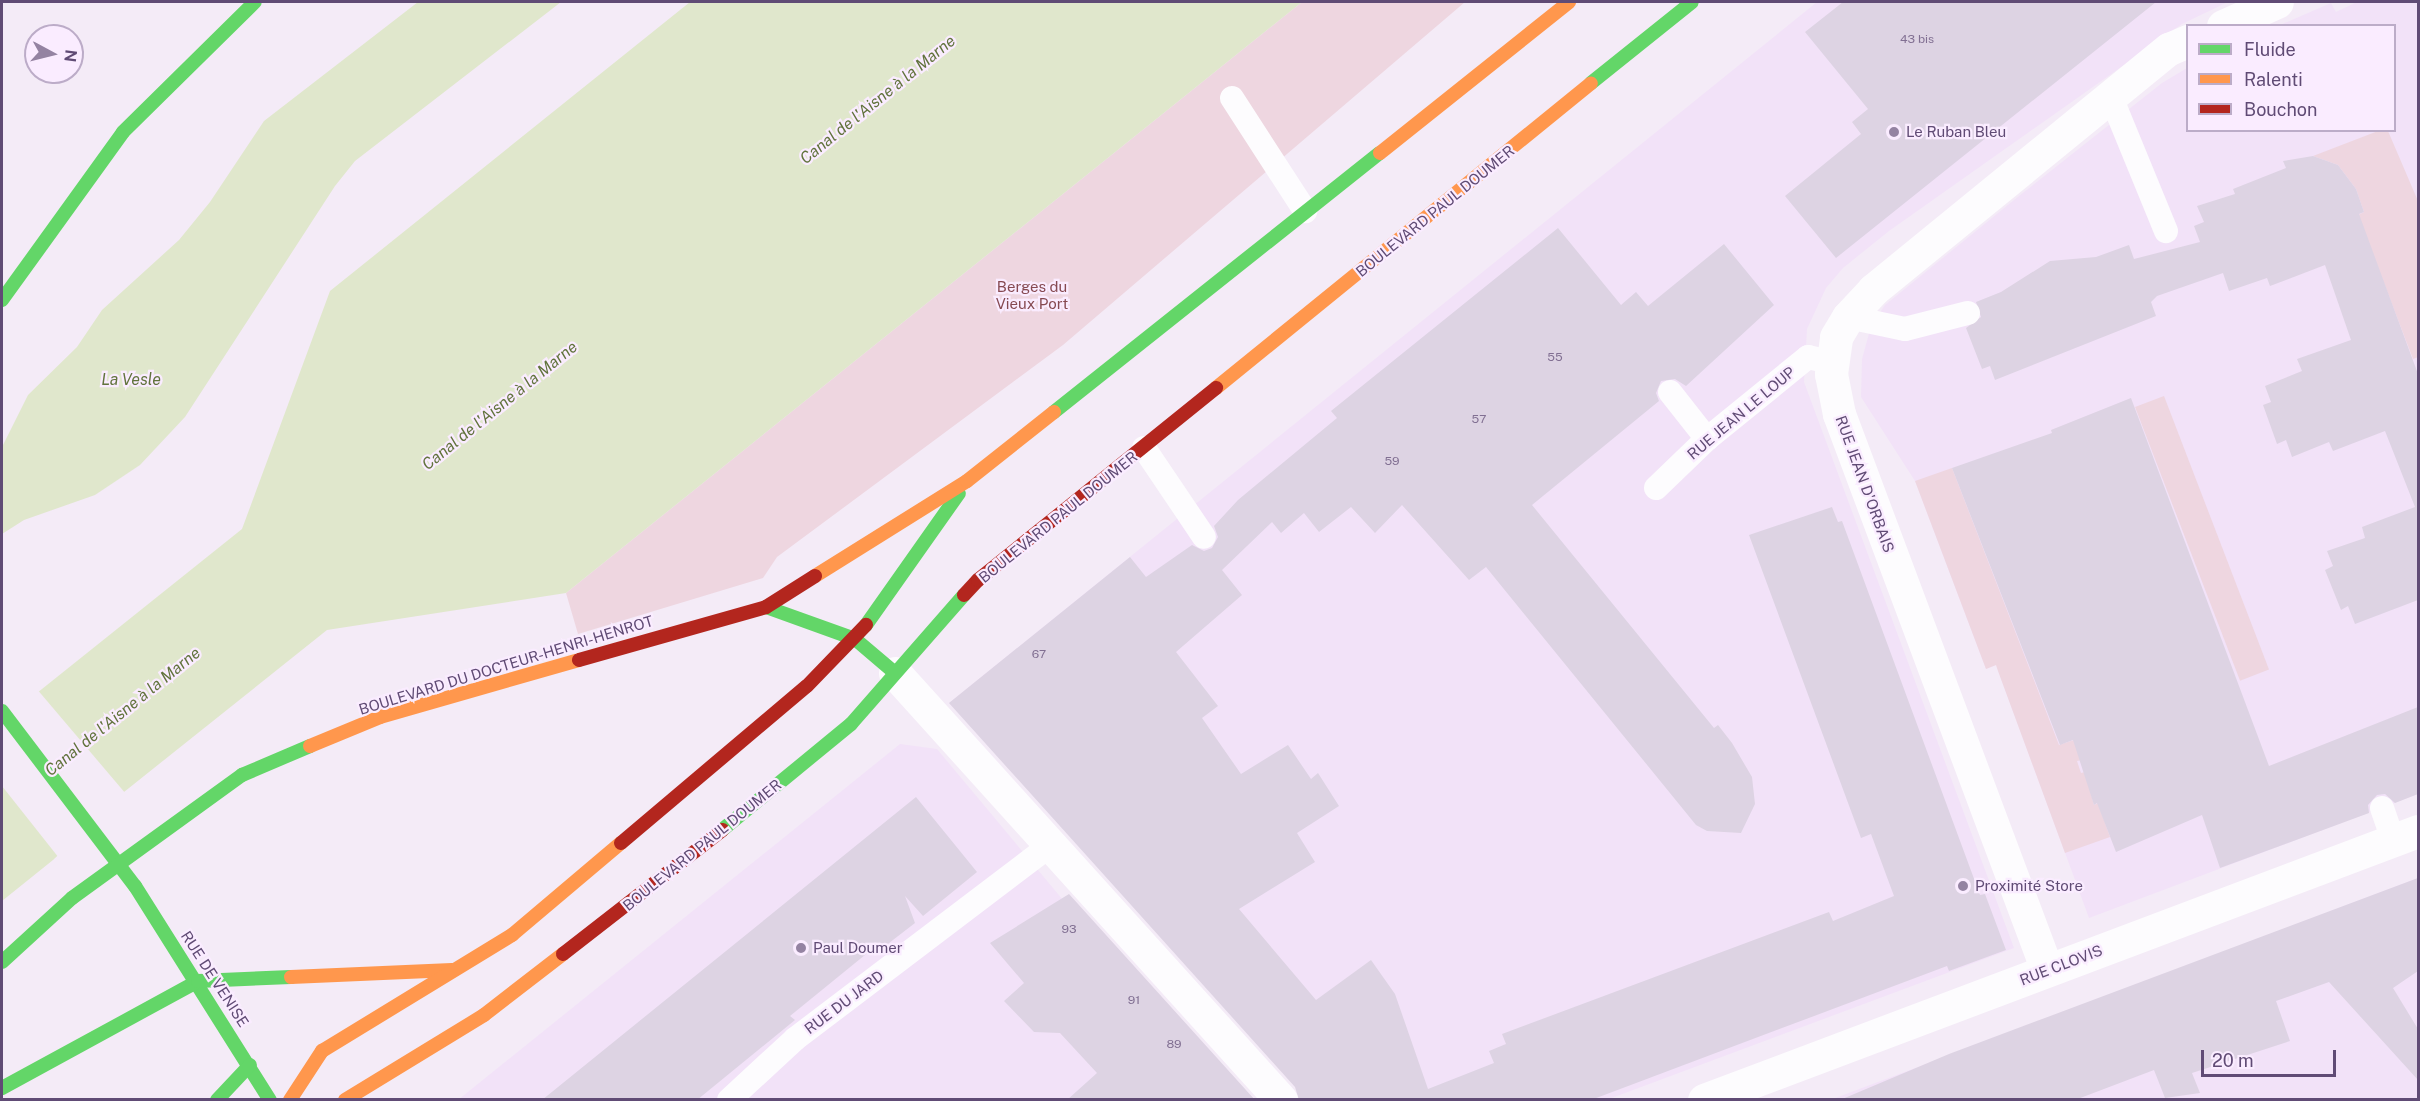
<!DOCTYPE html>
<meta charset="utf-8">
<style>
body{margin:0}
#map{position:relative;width:2420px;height:1101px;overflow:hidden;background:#f4ebf7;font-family:"Public Sans",sans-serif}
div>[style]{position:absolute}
.residential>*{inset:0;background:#f2e2f8}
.green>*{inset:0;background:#eed6e0;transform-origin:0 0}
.water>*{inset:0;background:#e0e7cc}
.pier>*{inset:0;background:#f4ebf7}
.building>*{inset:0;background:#ddd3e3}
.lane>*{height:24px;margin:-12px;padding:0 12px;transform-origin:12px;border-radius:12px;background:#fdfcfe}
.street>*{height:33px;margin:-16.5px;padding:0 16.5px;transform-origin:16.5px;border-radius:16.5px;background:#fdfcfe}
.fast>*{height:14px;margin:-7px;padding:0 7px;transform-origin:7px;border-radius:7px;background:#63d668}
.slow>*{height:14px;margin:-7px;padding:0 7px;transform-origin:7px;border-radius:7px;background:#ff974d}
.jam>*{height:14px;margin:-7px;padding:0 7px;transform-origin:7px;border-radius:7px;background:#b3261e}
.dots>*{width:16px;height:16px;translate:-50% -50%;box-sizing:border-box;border:3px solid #faecff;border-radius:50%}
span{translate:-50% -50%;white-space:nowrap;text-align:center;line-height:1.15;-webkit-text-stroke:4.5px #faecff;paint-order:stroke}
.number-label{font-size:12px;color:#816f92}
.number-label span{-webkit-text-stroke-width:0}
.poi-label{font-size:15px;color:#604b75}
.left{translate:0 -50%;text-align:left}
.street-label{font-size:15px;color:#604b75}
.park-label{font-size:15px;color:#864951}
.water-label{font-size:16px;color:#61733c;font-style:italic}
.frame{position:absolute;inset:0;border:3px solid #604b75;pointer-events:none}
.legend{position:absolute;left:2186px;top:24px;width:210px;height:108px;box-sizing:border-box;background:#faecff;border:2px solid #bcacc8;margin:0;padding:8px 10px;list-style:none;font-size:18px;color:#604b75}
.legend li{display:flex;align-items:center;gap:12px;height:30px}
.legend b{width:30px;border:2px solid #bcacc8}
.north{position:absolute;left:24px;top:24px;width:60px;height:60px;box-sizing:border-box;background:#faecff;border:2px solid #bcacc8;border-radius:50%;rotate:97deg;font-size:16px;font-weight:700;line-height:24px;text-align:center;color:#604b75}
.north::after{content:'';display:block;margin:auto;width:21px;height:27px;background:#9483a2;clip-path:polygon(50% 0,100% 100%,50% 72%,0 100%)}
.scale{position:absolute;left:2201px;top:1050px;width:135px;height:27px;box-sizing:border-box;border:3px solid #604b75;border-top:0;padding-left:8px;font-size:18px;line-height:21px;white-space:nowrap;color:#604b75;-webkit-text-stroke:4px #faecff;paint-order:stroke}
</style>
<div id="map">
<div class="residential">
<i style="clip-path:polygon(1817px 2px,2228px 2px,2182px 24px,1889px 231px,1843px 268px,1826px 288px,1807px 329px,1804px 382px,2014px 948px,1609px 1099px,1311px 1099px,949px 703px)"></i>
<i style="clip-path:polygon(2357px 2px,2418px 2px,2418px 794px,2089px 918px,1996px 665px,1986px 669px,1915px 481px,1861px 397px,1862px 359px,1871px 326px,1885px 305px,2019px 196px,2162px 83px,2187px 68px,2188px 130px,2394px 130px,2394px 26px,2280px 25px,2331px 3px,2336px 12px)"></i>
<i style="clip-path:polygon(900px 744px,937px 749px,1229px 1099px,458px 1100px)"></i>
<i style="clip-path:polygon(2418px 878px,2418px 1099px,1830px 1100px,1974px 1046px)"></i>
</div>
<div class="green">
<i style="clip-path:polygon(1302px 2px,1465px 2px,1063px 345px,777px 557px,763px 578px,578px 634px,566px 593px)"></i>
<i style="clip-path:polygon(2378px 131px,2388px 131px,2418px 201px,2418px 357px,2413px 359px,2358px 215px,2364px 212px,2356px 189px,2338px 165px,2313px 156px)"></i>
<i style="left:2164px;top:396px;width:293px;height:31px;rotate:69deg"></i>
<i style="clip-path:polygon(1952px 468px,2059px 745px,2074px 740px,2082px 760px,2077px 761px,2081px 773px,2085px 772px,2094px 805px,2098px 803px,2110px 837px,2065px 853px,1998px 671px,1996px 665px,1986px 669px,1915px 481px)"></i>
</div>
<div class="water">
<i style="clip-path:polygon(418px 2px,561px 2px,355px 161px,335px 186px,185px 417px,140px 465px,95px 495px,24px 520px,2px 534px,2px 447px,28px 395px,77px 347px,102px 310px,179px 240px,210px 202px,264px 121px)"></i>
<i style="clip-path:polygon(690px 2px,1302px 2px,566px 593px,327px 630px,124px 792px,53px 860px,2px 901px,2px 721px,242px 529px,330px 291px)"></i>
</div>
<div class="pier">
<i style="clip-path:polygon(36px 688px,126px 794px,59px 858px,2px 786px,2px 717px)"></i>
</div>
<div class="building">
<i style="clip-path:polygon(1843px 2px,2156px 2px,1836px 258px,1785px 196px,1861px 134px,1852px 122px,1868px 109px,1805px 32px)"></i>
<i style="clip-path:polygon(2313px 156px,2338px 165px,2356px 189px,2364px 212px,2359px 214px,2418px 374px,2418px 600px,2355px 624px,2348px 606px,2341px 610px,2325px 570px,2333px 566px,2327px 551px,2365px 538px,2362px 527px,2415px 507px,2385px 431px,2333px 451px,2329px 442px,2292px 457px,2286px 440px,2277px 444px,2263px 405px,2271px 402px,2265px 386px,2302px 371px,2297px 359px,2351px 340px,2325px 265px,2270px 286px,2267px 278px,2229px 291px,2223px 273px,2157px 296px,2151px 302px,2156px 316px,1995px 380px,1990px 366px,1982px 369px,1966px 328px,1981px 317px,1976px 302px,2001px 292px,2050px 261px,2096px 257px,2129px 245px,2134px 259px,2200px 242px,2194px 226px,2204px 222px,2197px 206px,2235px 194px,2233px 189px,2286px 168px,2283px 161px)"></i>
<i style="clip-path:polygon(1558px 228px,1621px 305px,1636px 292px,1648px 306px,1724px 244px,1774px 305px,1686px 386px,1675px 379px,1661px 381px,1656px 393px,1659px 401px,1532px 505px,1714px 728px,1718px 725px,1732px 743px,1752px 777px,1755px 804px,1741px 833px,1707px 831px,1696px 825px,1486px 567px,1469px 580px,1402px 505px,1375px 533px,1351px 507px,1319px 532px,1304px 513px,1281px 533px,1272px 522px,1222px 570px,1242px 595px,1176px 652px,1218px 706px,1202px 718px,1241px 774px,1288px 745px,1311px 779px,1318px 773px,1339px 806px,1297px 833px,1315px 862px,1239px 909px,1316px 1000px,1371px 960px,1395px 994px,1428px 1089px,1494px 1063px,1489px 1051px,1506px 1044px,1502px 1034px,1829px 912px,1833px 921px,1894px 896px,1871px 834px,1861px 838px,1749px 535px,1832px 507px,1838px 522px,1842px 521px,1980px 895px,1985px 894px,2006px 950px,1949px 971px,1947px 966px,1591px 1100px,1299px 1100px,1295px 1087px,949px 703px,1130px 557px,1146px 577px,1192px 545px,1204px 551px,1212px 548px,1218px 537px,1214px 526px,1238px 500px,1337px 418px,1331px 411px)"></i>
<i style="clip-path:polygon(2131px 398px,2269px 766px,2418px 707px,2418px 794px,2395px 803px,2385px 794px,2377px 795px,2368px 805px,2369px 813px,2220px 868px,2202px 815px,2116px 852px,2097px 803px,2094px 805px,2073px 740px,2060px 745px,1952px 468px,2052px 433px,2051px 430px)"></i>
<i style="clip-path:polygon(916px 797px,977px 872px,923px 916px,905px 896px,915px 923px,880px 950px,876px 946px,790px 1016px,795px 1020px,697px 1100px,542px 1100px)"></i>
<i style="clip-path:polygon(2418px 878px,2418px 971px,2393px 988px,2418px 1029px,2418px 1080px,2329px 982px,2276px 1001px,2290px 1041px,2192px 1073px,2200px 1093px,2165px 1098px,2154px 1070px,2075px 1100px,1840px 1100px,1949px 1054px)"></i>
<i style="clip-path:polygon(1069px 894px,1255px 1100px,1067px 1100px,1097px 1073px,1060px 1033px,1034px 1032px,1004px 1001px,1024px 983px,990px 943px)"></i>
</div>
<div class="lane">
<i style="left:2111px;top:97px;width:145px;rotate:67.7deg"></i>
<i style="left:1232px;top:98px;width:135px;rotate:57.1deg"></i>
<i style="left:1848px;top:317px;width:58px;rotate:11.9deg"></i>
<i style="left:1905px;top:329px;width:65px;rotate:-14.3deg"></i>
<i style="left:1670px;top:392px;width:60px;rotate:51.8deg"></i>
<i style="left:1144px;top:448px;width:107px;rotate:56deg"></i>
<i style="left:1656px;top:488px;width:71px;rotate:-43.9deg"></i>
<i style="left:1707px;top:439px;width:130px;rotate:-39.1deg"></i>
<i style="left:1808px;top:357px;width:26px;rotate:13deg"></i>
<i style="left:2382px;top:808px;width:34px;rotate:71deg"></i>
<i style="left:729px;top:1100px;width:90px;rotate:-42.7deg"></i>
<i style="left:795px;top:1039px;width:321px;rotate:-37.2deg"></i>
</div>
<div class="street">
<i style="left:2223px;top:26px;width:59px;rotate:-24deg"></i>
<i style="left:895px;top:673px;width:576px;rotate:47.89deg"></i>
<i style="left:2047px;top:970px;width:594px;rotate:-110.51deg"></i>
<i style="left:1839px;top:414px;width:41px;rotate:-101.3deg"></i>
<i style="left:1831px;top:374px;width:37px;rotate:-82deg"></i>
<i style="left:1836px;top:337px;width:23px;rotate:-59deg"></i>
<i style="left:1848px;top:317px;width:37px;rotate:-47deg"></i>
<i style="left:1873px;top:290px;width:382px;rotate:-39.2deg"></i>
<i style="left:2169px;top:49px;width:21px;rotate:-23deg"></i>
<i style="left:1704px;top:1100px;width:763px;rotate:-20.64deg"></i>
</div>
<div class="fast">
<i style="left:1591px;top:83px;width:129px;rotate:-38.7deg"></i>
<i style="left:2px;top:300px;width:207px;rotate:-54.2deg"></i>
<i style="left:123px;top:132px;width:185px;rotate:-44.6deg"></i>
<i style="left:1054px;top:412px;width:416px;rotate:-38.5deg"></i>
<i style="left:766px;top:607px;width:95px;rotate:19.8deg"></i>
<i style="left:855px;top:639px;width:52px;rotate:40.4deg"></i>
<i style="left:866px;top:625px;width:161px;rotate:-54.8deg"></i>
<i style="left:2px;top:711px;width:220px;rotate:52.8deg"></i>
<i style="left:135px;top:886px;width:253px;rotate:57.8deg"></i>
<i style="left:722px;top:830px;width:167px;rotate:-39.4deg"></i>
<i style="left:851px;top:724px;width:171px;rotate:-48.8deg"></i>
<i style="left:2px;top:962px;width:95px;rotate:-42.4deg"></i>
<i style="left:72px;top:898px;width:210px;rotate:-35.9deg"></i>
<i style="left:242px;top:775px;width:74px;rotate:-23.1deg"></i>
<i style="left:2px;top:1088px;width:223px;rotate:-28.6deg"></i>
<i style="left:198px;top:981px;width:93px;rotate:-2.5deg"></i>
<i style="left:217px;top:1100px;width:48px;rotate:-46.7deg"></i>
</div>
<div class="slow">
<i style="left:1380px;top:153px;width:242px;rotate:-38.6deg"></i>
<i style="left:1216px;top:388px;width:483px;rotate:-39.1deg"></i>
<i style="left:815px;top:576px;width:179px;rotate:-32deg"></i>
<i style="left:967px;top:481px;width:111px;rotate:-38.4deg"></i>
<i style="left:310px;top:746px;width:76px;rotate:-22.5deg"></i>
<i style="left:380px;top:717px;width:207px;rotate:-16deg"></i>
<i style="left:291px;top:977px;width:161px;rotate:-2.5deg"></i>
<i style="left:290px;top:1100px;width:59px;rotate:-56.9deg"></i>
<i style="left:322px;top:1051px;width:223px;rotate:-31.4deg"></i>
<i style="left:512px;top:935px;width:143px;rotate:-40.2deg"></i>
<i style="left:345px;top:1100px;width:163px;rotate:-31.4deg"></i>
<i style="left:484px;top:1015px;width:100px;rotate:-37.7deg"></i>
</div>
<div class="jam">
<i style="left:964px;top:595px;width:21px;rotate:-47deg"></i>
<i style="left:978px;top:580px;width:306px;rotate:-38.9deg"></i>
<i style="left:579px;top:660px;width:194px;rotate:-15.8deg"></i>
<i style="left:766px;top:607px;width:58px;rotate:-32.3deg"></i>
<i style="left:621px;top:843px;width:243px;rotate:-40.2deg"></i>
<i style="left:807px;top:686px;width:85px;rotate:-46deg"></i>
<i style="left:563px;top:954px;width:202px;rotate:-37.9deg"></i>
</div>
<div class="dots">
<i style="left:1894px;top:132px;background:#9483a2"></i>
<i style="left:1963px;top:886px;background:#9483a2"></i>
<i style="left:801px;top:948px;background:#9483a2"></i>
</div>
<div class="number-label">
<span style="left:1917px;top:40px">43 bis</span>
<span style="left:1555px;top:358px">55</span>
<span style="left:1479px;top:420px">57</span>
<span style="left:1392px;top:462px">59</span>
<span style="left:1039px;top:655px">67</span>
<span style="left:1069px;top:930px">93</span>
<span style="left:1134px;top:1001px">91</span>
<span style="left:1174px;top:1045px">89</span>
</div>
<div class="poi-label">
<span class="left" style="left:1906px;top:132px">Le Ruban Bleu</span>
<span class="left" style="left:1975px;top:886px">Proximité Store</span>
<span class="left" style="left:813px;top:948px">Paul Doumer</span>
</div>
<div class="street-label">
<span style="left:1435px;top:211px;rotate:-39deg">BOULEVARD PAUL DOUMER</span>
<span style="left:1741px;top:413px;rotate:-40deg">RUE JEAN LE LOUP</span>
<span style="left:1865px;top:484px;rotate:70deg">RUE JEAN D'ORBAIS</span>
<span style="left:1058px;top:517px;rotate:-39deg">BOULEVARD PAUL DOUMER</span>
<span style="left:506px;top:665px;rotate:-17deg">BOULEVARD DU DOCTEUR-HENRI-HENROT</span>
<span style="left:702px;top:845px;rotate:-39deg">BOULEVARD PAUL DOUMER</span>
<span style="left:2061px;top:965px;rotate:-21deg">RUE CLOVIS</span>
<span style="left:215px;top:979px;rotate:57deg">RUE DE VENISE</span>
<span style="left:844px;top:1002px;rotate:-37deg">RUE DU JARD</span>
</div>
<div class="park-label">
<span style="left:1032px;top:295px">Berges du<br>Vieux Port</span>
</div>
<div class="water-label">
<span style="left:878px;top:100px;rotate:-39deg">Canal de l'Aisne à la Marne</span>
<span style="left:131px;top:380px">La Vesle</span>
<span style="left:500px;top:406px;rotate:-39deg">Canal de l'Aisne à la Marne</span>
<span style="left:123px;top:712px;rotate:-39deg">Canal de l'Aisne à la Marne</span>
</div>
<div class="frame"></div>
<ul class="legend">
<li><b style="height:8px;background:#63d668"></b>Fluide</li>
<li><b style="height:8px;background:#ff974d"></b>Ralenti</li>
<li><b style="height:8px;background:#b3261e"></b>Bouchon</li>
</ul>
<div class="north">N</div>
<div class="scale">20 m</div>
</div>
